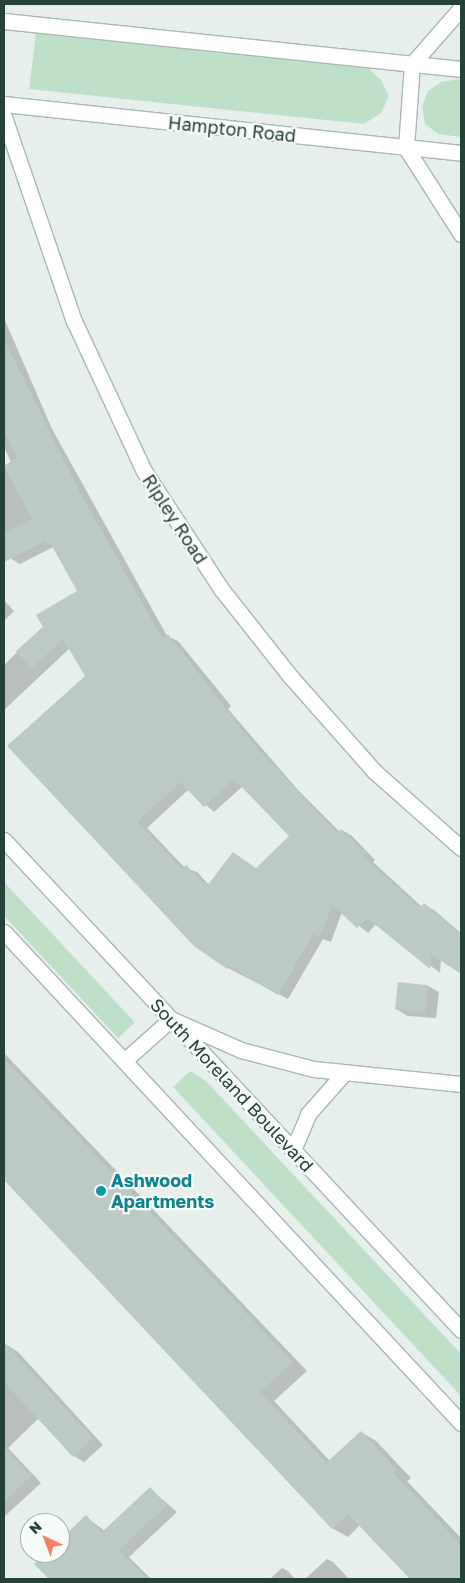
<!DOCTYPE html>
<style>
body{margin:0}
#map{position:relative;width:465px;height:1583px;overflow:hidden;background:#e6efeb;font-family:"Golos Text",sans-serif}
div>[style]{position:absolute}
.green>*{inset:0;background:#bfe0c8;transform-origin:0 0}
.shadow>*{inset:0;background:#0003}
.building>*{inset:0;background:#bbcac4;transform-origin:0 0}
.roads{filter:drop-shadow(1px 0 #a8b8b2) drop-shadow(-1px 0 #a8b8b2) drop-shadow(0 1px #a8b8b2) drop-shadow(0 -1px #a8b8b2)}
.minor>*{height:15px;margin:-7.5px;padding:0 7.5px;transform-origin:7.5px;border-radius:7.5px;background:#fff}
.tertiary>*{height:15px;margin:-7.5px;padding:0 7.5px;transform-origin:7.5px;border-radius:7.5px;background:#fff}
.dots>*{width:14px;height:14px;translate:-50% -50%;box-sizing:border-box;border:2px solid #f7fbf9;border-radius:50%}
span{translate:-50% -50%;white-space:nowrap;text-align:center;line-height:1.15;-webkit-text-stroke:4.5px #f7fbf9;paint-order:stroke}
.street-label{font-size:18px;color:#24423a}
.culture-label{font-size:18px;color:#0d838f;font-weight:700}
.left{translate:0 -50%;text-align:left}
.frame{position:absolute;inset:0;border:5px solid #24423a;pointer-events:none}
.north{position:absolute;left:20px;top:1513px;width:50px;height:50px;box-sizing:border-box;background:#f7fbf9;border:1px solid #a3b1ad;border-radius:50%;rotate:317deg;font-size:14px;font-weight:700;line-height:20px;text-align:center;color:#24423a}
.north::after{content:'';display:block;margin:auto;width:18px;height:22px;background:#f4845f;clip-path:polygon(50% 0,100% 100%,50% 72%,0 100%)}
</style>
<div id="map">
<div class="green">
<i style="clip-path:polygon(36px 33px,368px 68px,381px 80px,389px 96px,381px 113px,364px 124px,29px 89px)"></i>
<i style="clip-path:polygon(461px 79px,461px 137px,438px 134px,425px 124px,422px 106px,428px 91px,441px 82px)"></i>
<i style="left:4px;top:882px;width:192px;height:23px;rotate:47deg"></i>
<i style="clip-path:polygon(190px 1071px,206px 1081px,461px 1354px,461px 1396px,173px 1087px)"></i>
</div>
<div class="shadow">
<i style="clip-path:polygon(evenodd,4px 318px,52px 429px,167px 636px,178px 641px,231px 706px,228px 709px,297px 789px,340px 832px,342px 830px,352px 836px,375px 860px,373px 862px,422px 907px,424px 905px,434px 910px,461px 933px,461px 972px,441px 959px,440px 973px,376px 924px,368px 933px,342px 912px,331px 942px,323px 939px,288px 999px,228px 968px,9px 746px,86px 676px,70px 648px,4px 710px,4px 665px,79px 591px,53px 547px,20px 564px,10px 558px,4px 546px,4px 466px,11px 462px,4px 447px,4px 318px,243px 786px,291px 836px,257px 869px,234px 853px,209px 885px,197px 872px,185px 868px,147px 828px,189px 789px,214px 812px,243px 786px)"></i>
<i style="clip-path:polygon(4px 600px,14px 611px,4px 621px)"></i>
<i style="clip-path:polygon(428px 986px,439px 992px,436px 1018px,408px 1016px,396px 1009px)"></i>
<i style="clip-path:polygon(4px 1053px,307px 1371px,274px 1401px,330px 1461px,361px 1432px,376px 1441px,411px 1478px,407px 1481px,461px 1538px,461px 1579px,413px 1579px,360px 1525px,348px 1537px,332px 1528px,4px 1178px)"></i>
<i style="clip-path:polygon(7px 1345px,18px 1352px,103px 1445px,84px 1462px,74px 1456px,39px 1418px,8px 1448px,41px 1483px,4px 1517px,4px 1349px)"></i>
<i style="clip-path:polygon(150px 1489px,177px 1512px,129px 1557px,151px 1579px,50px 1579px,36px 1564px,48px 1553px,60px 1553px,60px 1542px,86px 1517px,105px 1531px)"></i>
<i style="clip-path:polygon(327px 1559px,333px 1562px,349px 1579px,305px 1579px)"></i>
<i style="clip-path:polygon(282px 1568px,288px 1571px,295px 1579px,270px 1579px)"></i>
</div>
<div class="building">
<i style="clip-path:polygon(evenodd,4px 339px,78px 489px,162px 638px,168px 634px,252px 742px,337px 833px,341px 829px,366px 853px,363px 856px,420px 908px,424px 903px,461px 934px,461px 974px,431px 954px,430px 969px,367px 918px,357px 928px,332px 905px,320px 937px,313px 934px,278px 995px,229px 966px,227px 969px,194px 946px,7px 746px,85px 676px,63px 639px,32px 668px,16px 651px,43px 627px,36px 615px,77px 591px,51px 544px,48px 545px,45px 541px,4px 562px,4px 533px,32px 519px,4px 466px,17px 458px,4px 430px,4px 339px,234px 779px,289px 836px,255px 869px,233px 852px,207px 886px,186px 865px,182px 869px,138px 822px,180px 782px,204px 807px,234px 779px)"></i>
<i style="left:398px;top:982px;width:30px;height:28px;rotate:6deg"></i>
<i style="clip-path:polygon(4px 1059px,293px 1362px,260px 1392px,326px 1463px,361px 1431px,396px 1469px,393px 1472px,461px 1545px,461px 1579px,410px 1579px,348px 1514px,332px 1529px,4px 1180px)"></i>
<i style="clip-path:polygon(4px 1342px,93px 1438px,73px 1457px,4px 1382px)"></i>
<i style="clip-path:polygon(4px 1447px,31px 1476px,4px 1501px)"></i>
<i style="clip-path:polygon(150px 1487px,167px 1505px,119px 1550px,147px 1579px,49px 1579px,34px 1564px,46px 1553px,60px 1553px,60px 1540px,86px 1515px,102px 1532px)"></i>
</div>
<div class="roads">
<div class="minor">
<i style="left:461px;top:8px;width:74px;rotate:131.2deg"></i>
<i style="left:412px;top:64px;width:84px;rotate:94.1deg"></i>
<i style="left:406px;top:148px;width:102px;rotate:57.4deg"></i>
<i style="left:4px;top:21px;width:460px;rotate:6deg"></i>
<i style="left:4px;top:104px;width:460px;rotate:6.1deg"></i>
<i style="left:4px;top:117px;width:216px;rotate:71.1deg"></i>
<i style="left:74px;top:321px;width:166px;rotate:65deg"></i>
<i style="left:144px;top:471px;width:142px;rotate:56.8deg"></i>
<i style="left:222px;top:590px;width:110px;rotate:51.7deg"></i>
<i style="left:290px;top:676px;width:127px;rotate:48.5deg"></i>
<i style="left:374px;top:771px;width:116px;rotate:41.5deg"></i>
<i style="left:124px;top:1061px;width:63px;rotate:-41.8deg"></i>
<i style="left:171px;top:1019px;width:77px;rotate:23.9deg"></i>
<i style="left:241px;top:1050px;width:75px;rotate:14.6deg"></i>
<i style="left:314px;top:1069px;width:148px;rotate:5.8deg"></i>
<i style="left:293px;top:1150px;width:39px;rotate:-67deg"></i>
<i style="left:308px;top:1114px;width:56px;rotate:-48.6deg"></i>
</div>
<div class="tertiary">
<i style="left:4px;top:840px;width:670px;rotate:47deg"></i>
<i style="left:4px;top:932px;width:671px;rotate:47.05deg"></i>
</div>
</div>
<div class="dots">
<i style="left:101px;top:1191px;background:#0f9aa8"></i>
</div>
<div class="street-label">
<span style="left:232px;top:129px;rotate:6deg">Hampton Road</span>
<span style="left:175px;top:519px;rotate:57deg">Ripley Road</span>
<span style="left:232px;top:1085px;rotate:47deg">South Moreland Boulevard</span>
</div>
<div class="culture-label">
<span class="left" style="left:111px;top:1191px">Ashwood<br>Apartments</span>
</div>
<div class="frame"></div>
<div class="north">N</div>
</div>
